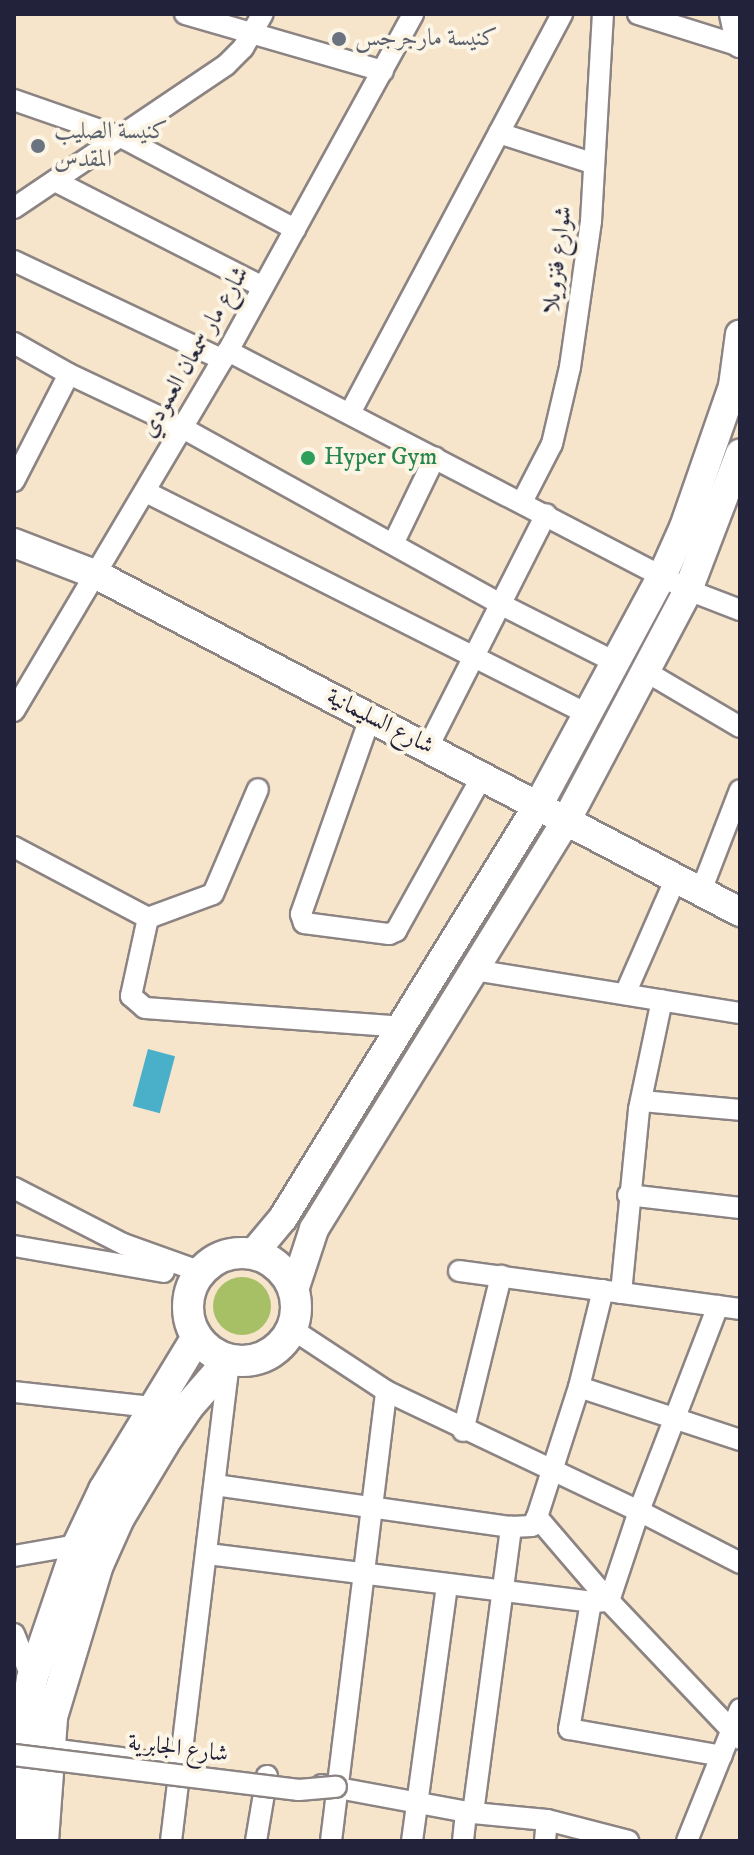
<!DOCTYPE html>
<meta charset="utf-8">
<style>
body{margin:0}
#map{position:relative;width:754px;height:1855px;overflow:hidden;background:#f6e5cb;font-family:"IM FELL DW Pica",Amiri,serif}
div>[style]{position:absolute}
.green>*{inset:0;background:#a7c066}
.round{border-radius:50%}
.water>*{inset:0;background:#4ab0c9;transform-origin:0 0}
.roads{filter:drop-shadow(2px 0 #8c8483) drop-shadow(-2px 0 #8c8483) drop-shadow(0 2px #8c8483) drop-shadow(0 -2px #8c8483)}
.minor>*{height:20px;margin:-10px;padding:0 10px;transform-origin:10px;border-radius:10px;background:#fff}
.secondary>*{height:28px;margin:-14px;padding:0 14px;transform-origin:14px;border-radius:14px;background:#fff}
.primary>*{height:30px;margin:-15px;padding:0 15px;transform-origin:15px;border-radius:15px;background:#fff}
.primary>.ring{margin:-15px;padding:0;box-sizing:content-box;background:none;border:30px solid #fff;border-radius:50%}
.bridges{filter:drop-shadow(2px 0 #8c8483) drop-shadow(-2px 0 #8c8483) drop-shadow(0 2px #8c8483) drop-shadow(0 -2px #8c8483)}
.minor-bridge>*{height:20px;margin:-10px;padding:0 10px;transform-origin:10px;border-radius:10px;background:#fff}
.dots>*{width:22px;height:22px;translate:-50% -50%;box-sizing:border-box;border:4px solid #fcf5e5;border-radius:50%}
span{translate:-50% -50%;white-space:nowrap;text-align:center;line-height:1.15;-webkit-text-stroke:8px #fcf5e5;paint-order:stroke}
.worship-label{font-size:24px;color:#5b616d}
.left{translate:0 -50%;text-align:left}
.street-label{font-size:24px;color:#22223b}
.leisure-label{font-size:24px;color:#27864d}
.frame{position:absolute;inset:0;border:16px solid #22223b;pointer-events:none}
</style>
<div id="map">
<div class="green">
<i class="round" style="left:213px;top:1277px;width:58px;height:58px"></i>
</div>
<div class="water">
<i style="left:148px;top:1049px;width:28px;height:59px;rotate:15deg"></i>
</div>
<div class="roads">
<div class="minor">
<i style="left:185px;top:14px;width:206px;rotate:16.1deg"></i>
<i style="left:638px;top:14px;width:107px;rotate:17.4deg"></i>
<i style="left:14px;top:100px;width:115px;rotate:19.2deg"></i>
<i style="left:123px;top:138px;width:195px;rotate:27.9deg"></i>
<i style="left:499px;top:133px;width:98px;rotate:17.9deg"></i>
<i style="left:57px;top:182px;width:231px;rotate:27deg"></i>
<i style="left:14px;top:208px;width:256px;rotate:-34deg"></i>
<i style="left:226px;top:65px;width:24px;rotate:-45deg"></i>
<i style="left:243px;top:48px;width:39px;rotate:-60deg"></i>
<i style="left:14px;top:261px;width:231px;rotate:25.3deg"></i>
<i style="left:14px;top:343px;width:63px;rotate:29.4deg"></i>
<i style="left:69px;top:374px;width:124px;rotate:25.3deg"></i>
<i style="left:181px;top:427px;width:365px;rotate:29deg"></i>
<i style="left:500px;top:604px;width:127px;rotate:26.8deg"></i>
<i style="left:228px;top:351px;width:518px;rotate:27.45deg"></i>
<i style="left:688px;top:590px;width:56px;rotate:21deg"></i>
<i style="left:350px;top:413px;width:452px;rotate:-62deg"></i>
<i style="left:14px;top:481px;width:120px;rotate:-62.8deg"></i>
<i style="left:146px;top:492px;width:492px;rotate:26.7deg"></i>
<i style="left:522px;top:502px;width:65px;rotate:-62.7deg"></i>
<i style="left:552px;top:444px;width:79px;rotate:-76.8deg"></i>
<i style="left:570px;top:367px;width:148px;rotate:-81.8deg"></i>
<i style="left:591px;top:221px;width:207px;rotate:-86.7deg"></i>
<i style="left:394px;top:542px;width:94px;rotate:-64.2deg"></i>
<i style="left:645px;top:671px;width:110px;rotate:30.5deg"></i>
<i style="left:14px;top:711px;width:419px;rotate:-59.3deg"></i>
<i style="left:228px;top:351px;width:384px;rotate:-61.2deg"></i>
<i style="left:370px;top:718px;width:208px;rotate:109.4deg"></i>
<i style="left:301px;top:914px;width:9px;rotate:72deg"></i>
<i style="left:304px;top:923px;width:86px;rotate:7.4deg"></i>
<i style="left:389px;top:934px;width:8px;rotate:-23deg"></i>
<i style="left:396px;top:931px;width:179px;rotate:-60.9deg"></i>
<i style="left:428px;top:747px;width:261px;rotate:-63.1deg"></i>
<i style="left:14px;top:847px;width:152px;rotate:27.9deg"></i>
<i style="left:148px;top:918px;width:69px;rotate:-20.3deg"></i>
<i style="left:213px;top:894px;width:114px;rotate:-66.8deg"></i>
<i style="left:701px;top:891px;width:108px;rotate:-68.9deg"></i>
<i style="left:148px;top:918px;width:80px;rotate:102.3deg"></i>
<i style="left:131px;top:996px;width:18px;rotate:41deg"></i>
<i style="left:145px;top:1008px;width:257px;rotate:4.2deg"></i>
<i style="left:474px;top:970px;width:269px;rotate:9.2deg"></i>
<i style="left:625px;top:994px;width:127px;rotate:-66.3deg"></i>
<i style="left:642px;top:1101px;width:98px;rotate:5.2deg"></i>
<i style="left:14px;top:1188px;width:123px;rotate:27.2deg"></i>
<i style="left:123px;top:1244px;width:83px;rotate:19.7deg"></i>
<i style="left:628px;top:1195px;width:113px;rotate:6.6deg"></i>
<i style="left:14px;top:1246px;width:152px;rotate:9.8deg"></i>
<i style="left:459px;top:1271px;width:284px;rotate:7.7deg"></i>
<i style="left:603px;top:1290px;width:100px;rotate:103.9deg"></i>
<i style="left:579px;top:1387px;width:137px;rotate:107.9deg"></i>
<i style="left:537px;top:1517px;width:111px;rotate:49.4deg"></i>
<i style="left:609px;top:1601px;width:190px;rotate:46.5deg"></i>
<i style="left:621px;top:1293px;width:185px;rotate:-84.4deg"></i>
<i style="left:639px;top:1109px;width:111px;rotate:-78.1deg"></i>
<i style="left:718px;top:1306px;width:220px;rotate:111.1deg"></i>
<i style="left:639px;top:1511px;width:95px;rotate:108.4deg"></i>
<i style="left:609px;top:1601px;width:18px;rotate:177deg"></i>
<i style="left:591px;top:1602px;width:129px;rotate:99.8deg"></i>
<i style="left:569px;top:1729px;width:155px;rotate:10deg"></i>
<i style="left:292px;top:1329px;width:113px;rotate:33.4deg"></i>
<i style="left:386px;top:1391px;width:280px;rotate:25.4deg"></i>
<i style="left:639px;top:1511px;width:114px;rotate:27.2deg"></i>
<i style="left:579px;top:1387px;width:169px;rotate:18.2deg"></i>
<i style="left:14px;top:1392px;width:140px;rotate:6.2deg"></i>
<i style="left:463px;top:1431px;width:160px;rotate:-76.2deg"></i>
<i style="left:215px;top:1485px;width:299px;rotate:8.1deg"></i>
<i style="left:511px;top:1527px;width:21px;rotate:-3deg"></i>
<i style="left:532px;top:1526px;width:10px;rotate:-61deg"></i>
<i style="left:208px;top:1554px;width:386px;rotate:7.1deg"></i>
<i style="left:14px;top:1556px;width:65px;rotate:-9.8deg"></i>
<i style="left:14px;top:1634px;width:48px;rotate:68.2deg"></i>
<i style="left:50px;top:1749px;width:126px;rotate:7.3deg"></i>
<i style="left:322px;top:1785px;width:154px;rotate:10.5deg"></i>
<i style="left:473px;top:1813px;width:74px;rotate:5.4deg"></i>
<i style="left:547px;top:1820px;width:84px;rotate:14.5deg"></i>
<i style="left:473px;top:1813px;width:289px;rotate:-82.4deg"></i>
<i style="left:171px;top:1841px;width:483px;rotate:-83.1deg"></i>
<i style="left:256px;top:1841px;width:66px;rotate:-80.4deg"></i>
<i style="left:331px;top:1841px;width:453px;rotate:-83deg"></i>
<i style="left:412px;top:1841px;width:258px;rotate:-82.2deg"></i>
<i style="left:463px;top:1841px;width:29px;rotate:-84deg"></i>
<i style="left:545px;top:1841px;width:21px;rotate:-85deg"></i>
<i style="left:687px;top:1841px;width:142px;rotate:-68.1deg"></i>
</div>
<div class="secondary">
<i style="left:734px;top:14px;width:30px;rotate:78deg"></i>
<i style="left:14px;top:543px;width:89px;rotate:21.1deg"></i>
<i style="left:97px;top:575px;width:726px;rotate:27.66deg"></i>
<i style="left:253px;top:1254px;width:47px;rotate:-50.2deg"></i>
<i style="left:283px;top:1218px;width:487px;rotate:-58.3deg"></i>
<i style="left:539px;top:804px;width:261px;rotate:-61.7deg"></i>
<i style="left:663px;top:574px;width:51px;rotate:-65.9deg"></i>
<i style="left:684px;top:527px;width:149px;rotate:-70.8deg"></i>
<i style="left:733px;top:386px;width:52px;rotate:-82.3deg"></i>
<i style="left:294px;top:1290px;width:64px;rotate:-71.8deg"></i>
<i style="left:314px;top:1229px;width:482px;rotate:-58.3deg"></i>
<i style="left:567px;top:819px;width:259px;rotate:-62.1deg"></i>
<i style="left:688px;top:590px;width:146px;rotate:-69.1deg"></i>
</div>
<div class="primary">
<i class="ring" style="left:188px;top:1253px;width:78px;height:78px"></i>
<i style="left:19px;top:1841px;width:131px;rotate:-86.5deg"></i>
<i style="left:27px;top:1710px;width:31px;rotate:-81deg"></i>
<i style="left:32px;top:1679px;width:142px;rotate:-71.1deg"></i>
<i style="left:78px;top:1545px;width:61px;rotate:-64.7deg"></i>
<i style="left:104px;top:1490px;width:179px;rotate:-58.7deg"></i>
<i style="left:43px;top:1841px;width:124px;rotate:-85.8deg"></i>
<i style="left:52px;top:1717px;width:159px;rotate:-73.2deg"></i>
<i style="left:98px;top:1565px;width:51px;rotate:-65.9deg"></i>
<i style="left:119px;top:1518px;width:87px;rotate:-59deg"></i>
<i style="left:164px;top:1443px;width:43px;rotate:-56.3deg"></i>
<i style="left:188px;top:1407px;width:62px;rotate:-48.9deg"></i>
</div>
</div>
<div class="bridges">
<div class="minor-bridge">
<i style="left:14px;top:1755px;width:287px;rotate:7deg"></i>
<i style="left:299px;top:1790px;width:37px;rotate:-5deg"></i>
</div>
</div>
<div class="dots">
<i style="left:339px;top:39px;background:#6b7280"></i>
<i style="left:38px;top:146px;background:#6b7280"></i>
<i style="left:308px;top:458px;background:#2e9e5b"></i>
</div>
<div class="worship-label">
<span class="left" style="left:355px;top:39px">كنيسة مارجرجس</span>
<span class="left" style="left:54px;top:146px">كنيسة الصليب<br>المقدس</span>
</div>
<div class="street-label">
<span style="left:558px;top:260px;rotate:-83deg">شوارع فنزويلا</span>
<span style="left:195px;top:352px;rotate:-60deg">شارع مار سمعان العمودي</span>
<span style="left:380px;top:722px;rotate:27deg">شارع السليمانية</span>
<span style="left:178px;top:1749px;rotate:7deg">شارع الجابرية</span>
</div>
<div class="leisure-label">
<span class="left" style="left:324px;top:458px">Hyper Gym</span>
</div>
<div class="frame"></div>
</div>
